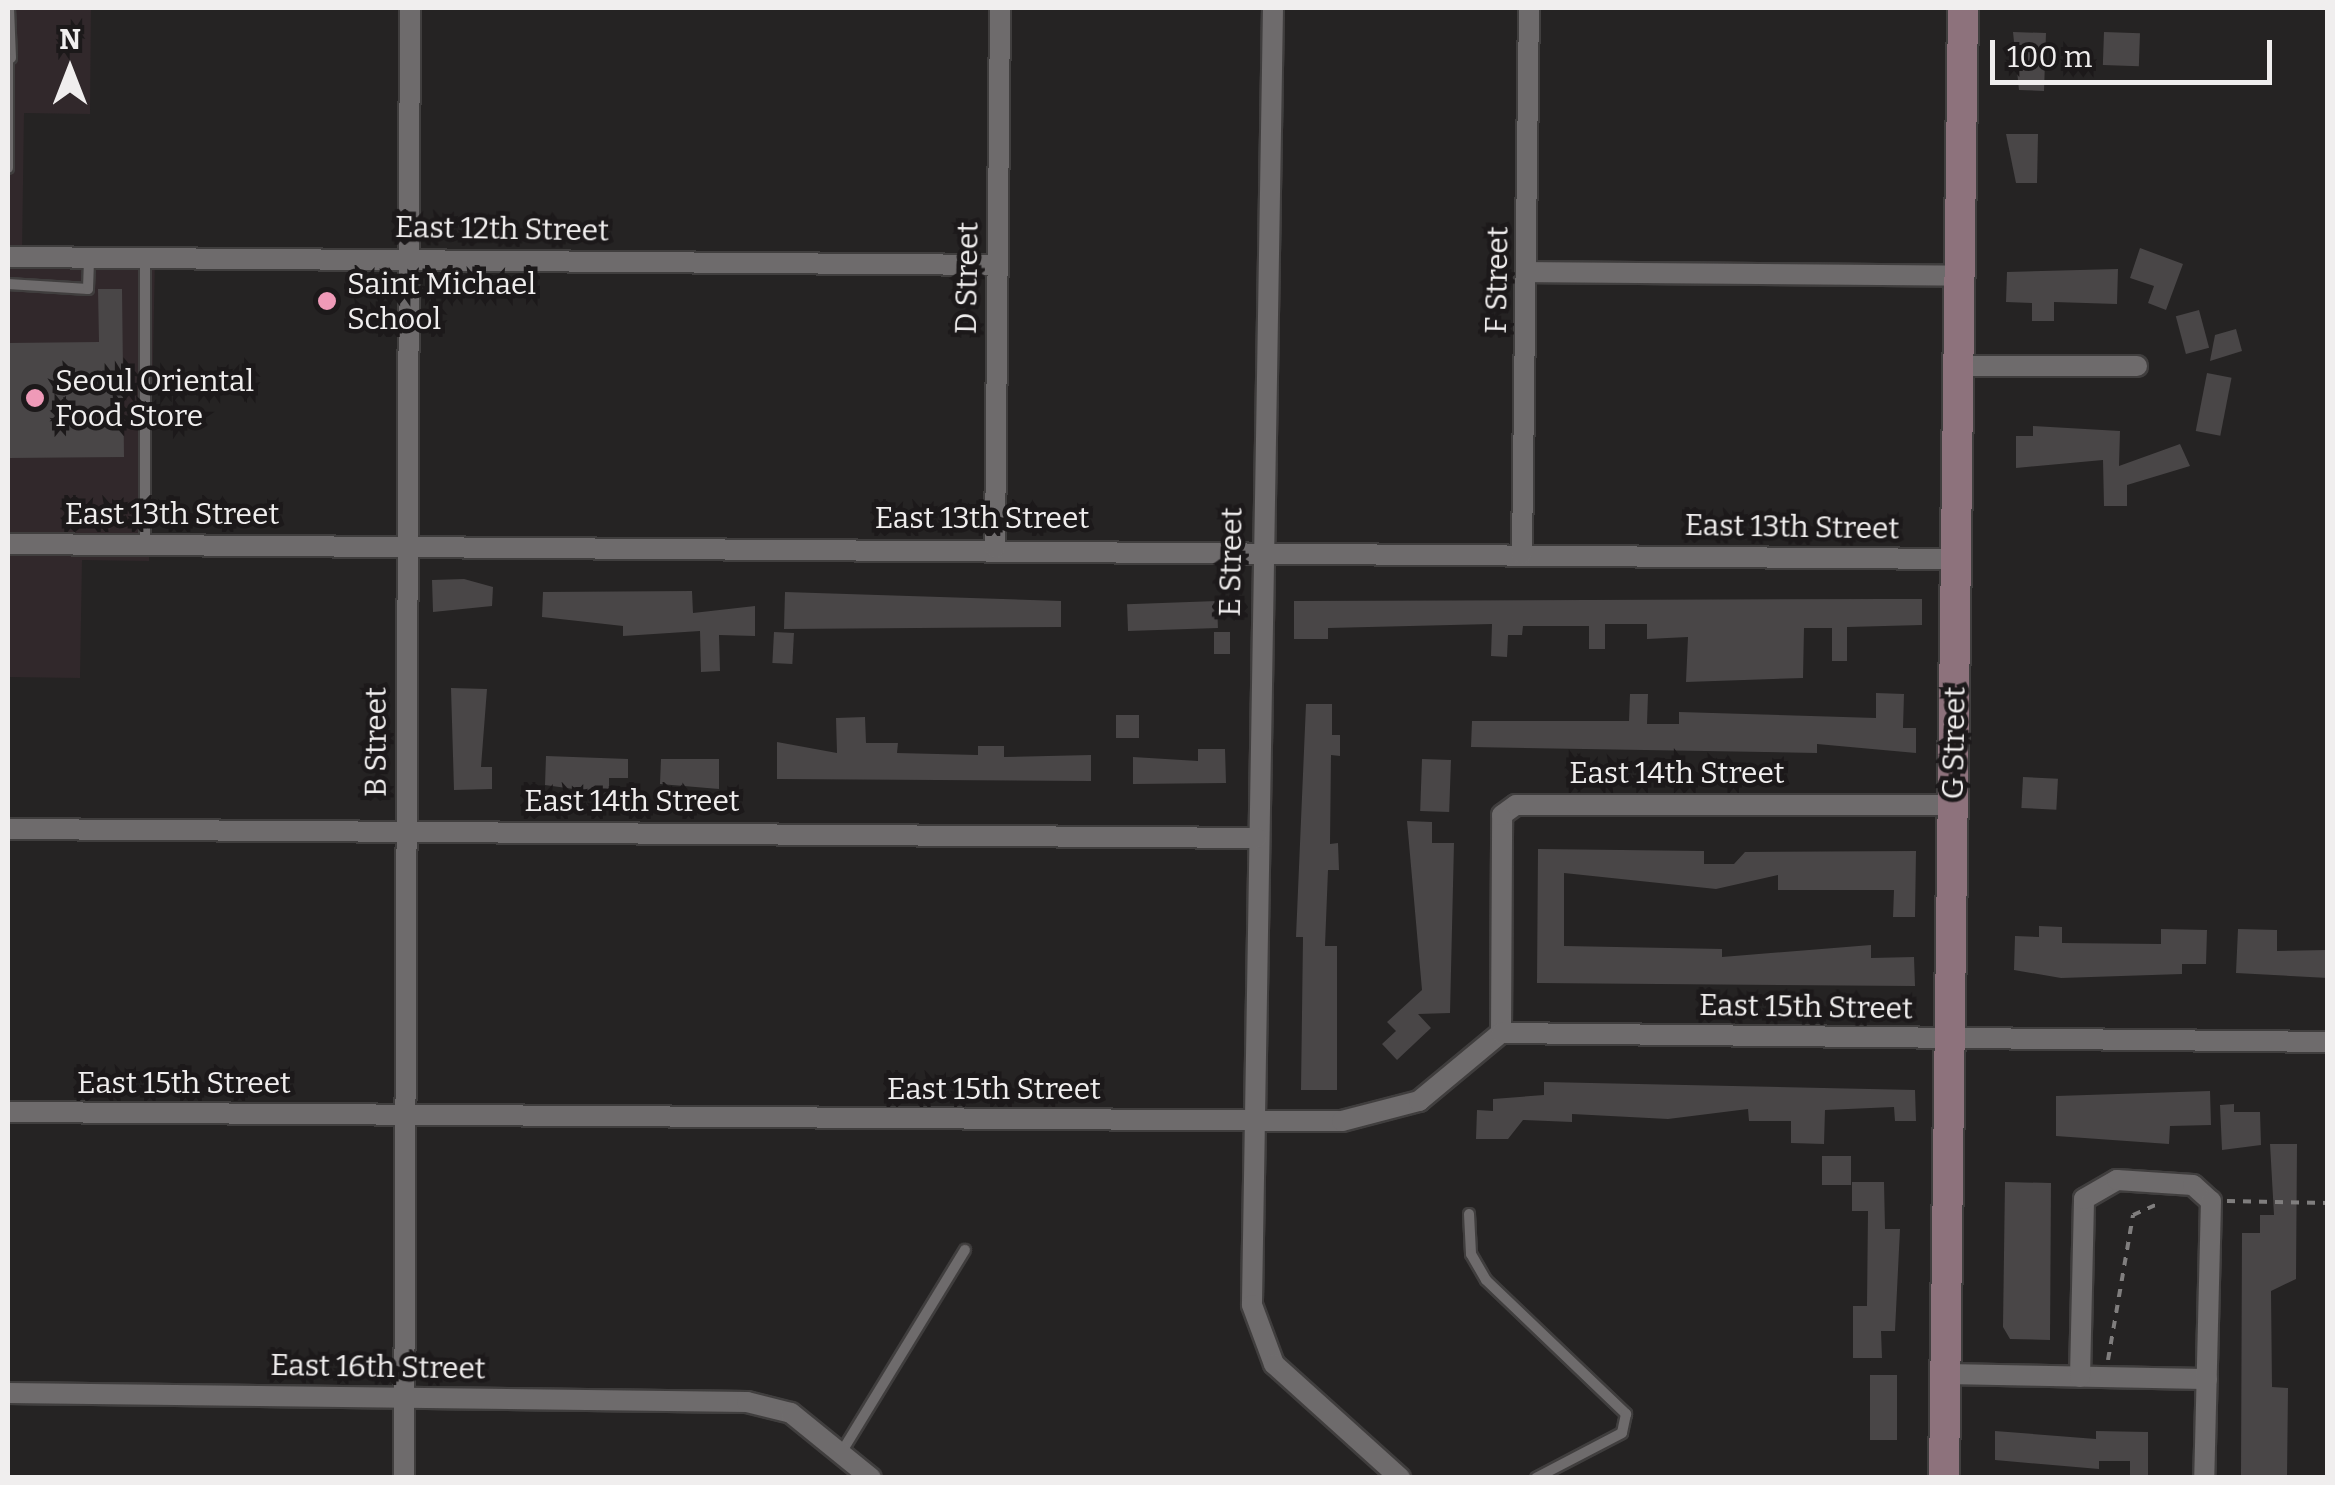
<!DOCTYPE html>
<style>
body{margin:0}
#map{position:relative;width:2335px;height:1485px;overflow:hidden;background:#252323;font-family:Bitter,serif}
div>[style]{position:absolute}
.built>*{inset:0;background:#31282b}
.building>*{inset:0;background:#494647;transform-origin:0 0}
.path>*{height:4px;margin-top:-2px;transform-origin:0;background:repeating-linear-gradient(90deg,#807e7e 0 8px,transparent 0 16px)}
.roads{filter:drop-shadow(2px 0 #403e3e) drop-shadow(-2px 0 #403e3e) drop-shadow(0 2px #403e3e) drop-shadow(0 -2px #403e3e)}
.lane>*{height:10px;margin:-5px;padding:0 5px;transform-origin:5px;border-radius:5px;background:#6e6b6c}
.street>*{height:20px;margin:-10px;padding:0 10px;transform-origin:10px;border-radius:10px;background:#6e6b6c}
.secondary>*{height:30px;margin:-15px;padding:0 15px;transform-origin:15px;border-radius:15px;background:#8d727c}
.dots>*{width:28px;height:28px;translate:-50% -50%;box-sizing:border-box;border:5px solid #1c191a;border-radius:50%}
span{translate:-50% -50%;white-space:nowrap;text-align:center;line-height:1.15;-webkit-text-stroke:9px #1c191a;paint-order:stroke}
.street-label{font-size:30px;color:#f0eeee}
.poi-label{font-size:30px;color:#f0eeee}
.left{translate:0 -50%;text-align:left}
.frame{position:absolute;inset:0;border:10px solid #f0eeee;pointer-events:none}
.north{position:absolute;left:20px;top:20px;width:100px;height:100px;-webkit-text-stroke:8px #1c191a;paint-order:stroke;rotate:0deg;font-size:28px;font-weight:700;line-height:40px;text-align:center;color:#f0eeee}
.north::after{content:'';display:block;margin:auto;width:35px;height:45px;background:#f0eeee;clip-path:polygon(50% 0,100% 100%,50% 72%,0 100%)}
.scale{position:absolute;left:1990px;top:40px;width:282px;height:45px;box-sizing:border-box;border:5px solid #f0eeee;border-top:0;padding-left:12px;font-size:30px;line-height:35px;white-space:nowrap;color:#f0eeee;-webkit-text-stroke:8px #1c191a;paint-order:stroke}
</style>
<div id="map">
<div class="built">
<i style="clip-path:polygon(8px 8px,91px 8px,90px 114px,24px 113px,22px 254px,155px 257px,149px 561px,82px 560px,80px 678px,8px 677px)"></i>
</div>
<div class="building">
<i style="clip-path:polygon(2013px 32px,2046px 33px,2044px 91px,2019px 90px)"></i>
<i style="left:2104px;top:32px;width:36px;height:33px;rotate:2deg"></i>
<i style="clip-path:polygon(2006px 134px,2038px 134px,2037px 183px,2016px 183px)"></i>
<i style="clip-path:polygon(2140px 248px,2183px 264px,2166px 310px,2148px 303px,2154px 286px,2130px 278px)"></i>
<i style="clip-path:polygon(2118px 269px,2117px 304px,2054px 302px,2054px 321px,2032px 321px,2032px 303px,2006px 302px,2007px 272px)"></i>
<i style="clip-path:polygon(98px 289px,122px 289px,124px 457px,8px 458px,8px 343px,99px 342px)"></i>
<i style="left:2199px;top:310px;width:39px;height:24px;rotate:75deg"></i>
<i style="clip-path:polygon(2236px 329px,2242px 351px,2210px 361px,2215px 335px)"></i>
<i style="left:2207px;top:373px;width:25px;height:59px;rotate:11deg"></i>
<i style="clip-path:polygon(2033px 426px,2120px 431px,2119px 466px,2180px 444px,2190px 466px,2127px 485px,2127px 506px,2104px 506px,2103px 460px,2016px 468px,2016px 436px,2033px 436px)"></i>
<i style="clip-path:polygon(464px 579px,493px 587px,492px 606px,433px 612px,432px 580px)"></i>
<i style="clip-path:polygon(692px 591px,693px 613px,755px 606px,755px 636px,719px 635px,720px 671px,701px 672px,700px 631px,623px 636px,623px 626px,542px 617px,543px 592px)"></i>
<i style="clip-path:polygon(785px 592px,1061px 601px,1061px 627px,784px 629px)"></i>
<i style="clip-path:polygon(1889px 599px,1922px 599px,1922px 625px,1847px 627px,1847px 661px,1832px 661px,1832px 628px,1804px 628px,1803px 678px,1686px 682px,1688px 637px,1647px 639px,1647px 624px,1605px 624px,1605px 649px,1589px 649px,1589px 626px,1523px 626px,1522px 635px,1508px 635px,1507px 657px,1491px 656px,1492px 624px,1328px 628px,1328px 639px,1294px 639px,1294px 601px)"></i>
<i style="left:1217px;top:601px;width:27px;height:90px;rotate:88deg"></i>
<i style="left:774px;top:632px;width:20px;height:31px;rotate:3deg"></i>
<i style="left:1214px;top:632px;width:16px;height:22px"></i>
<i style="clip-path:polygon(451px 688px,487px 689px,481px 767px,492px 767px,492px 789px,454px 790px)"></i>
<i style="clip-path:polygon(1876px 693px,1904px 694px,1903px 728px,1916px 728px,1916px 753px,1817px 744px,1817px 753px,1471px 747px,1472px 721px,1629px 721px,1630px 694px,1648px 694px,1647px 724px,1679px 724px,1679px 712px,1876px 718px)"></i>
<i style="clip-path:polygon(1306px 704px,1332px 704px,1332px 735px,1340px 735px,1340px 756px,1331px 755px,1330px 844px,1338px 843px,1339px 870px,1328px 870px,1325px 946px,1337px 946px,1337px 1090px,1301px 1090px,1303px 937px,1296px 937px)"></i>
<i style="left:1116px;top:715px;width:23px;height:23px"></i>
<i style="clip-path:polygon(865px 717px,866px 743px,898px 743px,897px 753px,978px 755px,978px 746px,1004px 746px,1004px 757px,1091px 755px,1091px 781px,777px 779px,777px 742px,837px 753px,836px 718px)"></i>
<i style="clip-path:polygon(1198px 749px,1225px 749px,1226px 783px,1133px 784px,1133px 757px,1198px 761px)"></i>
<i style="clip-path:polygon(546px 756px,628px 759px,628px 778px,609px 778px,609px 794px,545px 785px)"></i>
<i style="clip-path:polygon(661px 759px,719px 759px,719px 789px,660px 784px)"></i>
<i style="left:1422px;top:759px;width:29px;height:52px;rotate:2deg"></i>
<i style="left:2023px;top:777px;width:35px;height:31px;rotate:3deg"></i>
<i style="clip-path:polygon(1407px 821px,1432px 822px,1432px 843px,1454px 843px,1450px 1013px,1418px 1014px,1431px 1028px,1397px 1060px,1382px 1044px,1396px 1031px,1387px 1022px,1422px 990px)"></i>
<i style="clip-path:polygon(1538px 849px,1704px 851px,1704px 864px,1734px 864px,1745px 852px,1916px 851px,1915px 917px,1893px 917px,1894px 890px,1778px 890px,1778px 875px,1716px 889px,1564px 873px,1564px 946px,1722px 949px,1722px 957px,1871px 945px,1871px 958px,1914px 957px,1915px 986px,1537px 983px)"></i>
<i style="clip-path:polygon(2039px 926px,2062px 927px,2062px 943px,2161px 944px,2161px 929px,2207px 930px,2206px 964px,2182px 964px,2182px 974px,2061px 978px,2014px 970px,2015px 936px,2039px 937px)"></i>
<i style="clip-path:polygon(2238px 929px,2277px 930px,2277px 951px,2328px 950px,2328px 978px,2236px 973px)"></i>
<i style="clip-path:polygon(1544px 1082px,1915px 1090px,1916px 1121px,1895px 1121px,1894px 1107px,1825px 1110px,1824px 1144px,1791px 1143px,1791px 1121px,1749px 1121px,1748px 1109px,1668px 1119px,1572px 1114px,1572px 1122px,1523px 1120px,1508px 1139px,1476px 1139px,1477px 1110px,1493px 1111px,1493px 1099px,1544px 1095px)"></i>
<i style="clip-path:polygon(2210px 1091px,2211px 1125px,2170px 1126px,2169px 1144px,2056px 1136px,2056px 1096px)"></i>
<i style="clip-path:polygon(2234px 1104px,2234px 1112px,2260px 1112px,2261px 1145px,2222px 1150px,2220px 1105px)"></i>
<i style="clip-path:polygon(2270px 1144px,2297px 1144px,2296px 1279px,2271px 1291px,2272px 1387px,2288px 1388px,2287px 1478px,2241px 1478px,2242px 1233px,2260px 1233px,2260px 1215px,2274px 1215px)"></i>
<i style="left:1822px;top:1156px;width:29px;height:29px"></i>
<i style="clip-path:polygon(1852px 1182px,1884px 1182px,1885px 1229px,1900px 1229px,1895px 1331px,1881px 1331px,1882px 1358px,1853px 1358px,1853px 1306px,1867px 1306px,1868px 1211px,1852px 1211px)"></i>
<i style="clip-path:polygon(2005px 1182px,2051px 1183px,2050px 1340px,2010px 1339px,2003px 1327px)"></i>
<i style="left:1870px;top:1375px;width:27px;height:65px"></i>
<i style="clip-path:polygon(1995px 1431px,2096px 1439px,2096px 1431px,2148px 1432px,2148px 1478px,2130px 1478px,2130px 1461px,2099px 1461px,2099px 1469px,1995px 1460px)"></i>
</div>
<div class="path">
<i style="left:2227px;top:1201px;width:101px;rotate:1.1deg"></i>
<i style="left:2108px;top:1360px;width:147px;rotate:-80.2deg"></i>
<i style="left:2133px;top:1215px;width:27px;rotate:-24deg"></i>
</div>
<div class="roads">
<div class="lane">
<i style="left:9px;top:8px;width:50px;rotate:87.7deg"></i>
<i style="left:8px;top:58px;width:110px;rotate:90deg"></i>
<i style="left:145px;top:258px;width:286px;rotate:90deg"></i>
<i style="left:8px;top:284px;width:80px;rotate:3.6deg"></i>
<i style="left:88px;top:289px;width:31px;rotate:-88deg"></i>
<i style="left:1469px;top:1214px;width:40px;rotate:87.1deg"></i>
<i style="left:1471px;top:1254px;width:30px;rotate:60deg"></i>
<i style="left:1486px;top:1280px;width:194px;rotate:43.7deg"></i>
<i style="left:1626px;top:1414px;width:19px;rotate:102deg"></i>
<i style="left:1622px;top:1433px;width:97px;rotate:152.4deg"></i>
<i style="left:841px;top:1453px;width:238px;rotate:-58.6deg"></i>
</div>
<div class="street">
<i style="left:1273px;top:8px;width:1297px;rotate:90.93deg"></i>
<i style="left:1252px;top:1305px;width:63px;rotate:69.6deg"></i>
<i style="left:1274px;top:1364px;width:170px;rotate:42.1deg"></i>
<i style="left:8px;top:257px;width:989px;rotate:0.46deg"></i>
<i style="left:1528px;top:272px;width:433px;rotate:0.5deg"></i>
<i style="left:1959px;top:366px;width:178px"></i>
<i style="left:8px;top:544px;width:1949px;rotate:0.44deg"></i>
<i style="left:995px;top:548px;width:540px;rotate:-89.47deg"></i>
<i style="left:1522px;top:554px;width:546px;rotate:-89.27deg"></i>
<i style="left:8px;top:829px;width:1249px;rotate:0.41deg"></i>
<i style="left:1501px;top:1033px;width:218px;rotate:-89.7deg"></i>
<i style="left:1502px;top:815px;width:17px;rotate:-36deg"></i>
<i style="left:1516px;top:805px;width:437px"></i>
<i style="left:8px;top:1112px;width:1334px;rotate:0.39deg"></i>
<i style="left:1342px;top:1121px;width:80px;rotate:-14.6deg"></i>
<i style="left:1419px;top:1101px;width:107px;rotate:-39.7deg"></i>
<i style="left:1501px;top:1033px;width:827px;rotate:0.62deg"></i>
<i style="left:1944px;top:1374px;width:263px;rotate:1.1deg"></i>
<i style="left:2080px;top:1377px;width:178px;rotate:-88.7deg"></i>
<i style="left:2084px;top:1199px;width:38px;rotate:-30deg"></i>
<i style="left:2117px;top:1180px;width:76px;rotate:3.8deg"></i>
<i style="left:2193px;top:1185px;width:24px;rotate:42deg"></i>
<i style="left:2211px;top:1201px;width:277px;rotate:91.4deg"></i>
<i style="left:8px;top:1393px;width:739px;rotate:0.7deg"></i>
<i style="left:747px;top:1402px;width:45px;rotate:14deg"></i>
<i style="left:791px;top:1413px;width:103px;rotate:39.1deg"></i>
<i style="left:404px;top:1478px;width:1470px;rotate:-89.77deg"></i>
</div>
<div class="secondary">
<i style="left:1944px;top:1478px;width:1470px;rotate:-89.26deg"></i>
</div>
</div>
<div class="dots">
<i style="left:327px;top:301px;background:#ef9ab8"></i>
<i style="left:35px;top:398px;background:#ef9ab8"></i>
</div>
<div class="street-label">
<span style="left:502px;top:229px;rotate:1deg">East 12th Street</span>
<span style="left:967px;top:278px;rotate:-89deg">D Street</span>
<span style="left:1497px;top:280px;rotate:-89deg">F Street</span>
<span style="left:172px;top:514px">East 13th Street</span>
<span style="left:982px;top:518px">East 13th Street</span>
<span style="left:1792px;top:527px;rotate:1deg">East 13th Street</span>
<span style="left:1231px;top:562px;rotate:-89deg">E Street</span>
<span style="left:376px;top:742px;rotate:-90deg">B Street</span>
<span style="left:1954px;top:743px;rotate:-89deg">G Street</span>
<span style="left:1677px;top:773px">East 14th Street</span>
<span style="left:632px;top:801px">East 14th Street</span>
<span style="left:1806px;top:1007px;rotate:1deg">East 15th Street</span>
<span style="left:184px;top:1083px">East 15th Street</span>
<span style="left:994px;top:1089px">East 15th Street</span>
<span style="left:378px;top:1367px;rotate:1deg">East 16th Street</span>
</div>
<div class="poi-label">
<span class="left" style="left:347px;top:301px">Saint Michael<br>School</span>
<span class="left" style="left:55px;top:398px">Seoul Oriental<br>Food Store</span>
</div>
<div class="frame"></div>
<div class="north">N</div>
<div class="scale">100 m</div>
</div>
